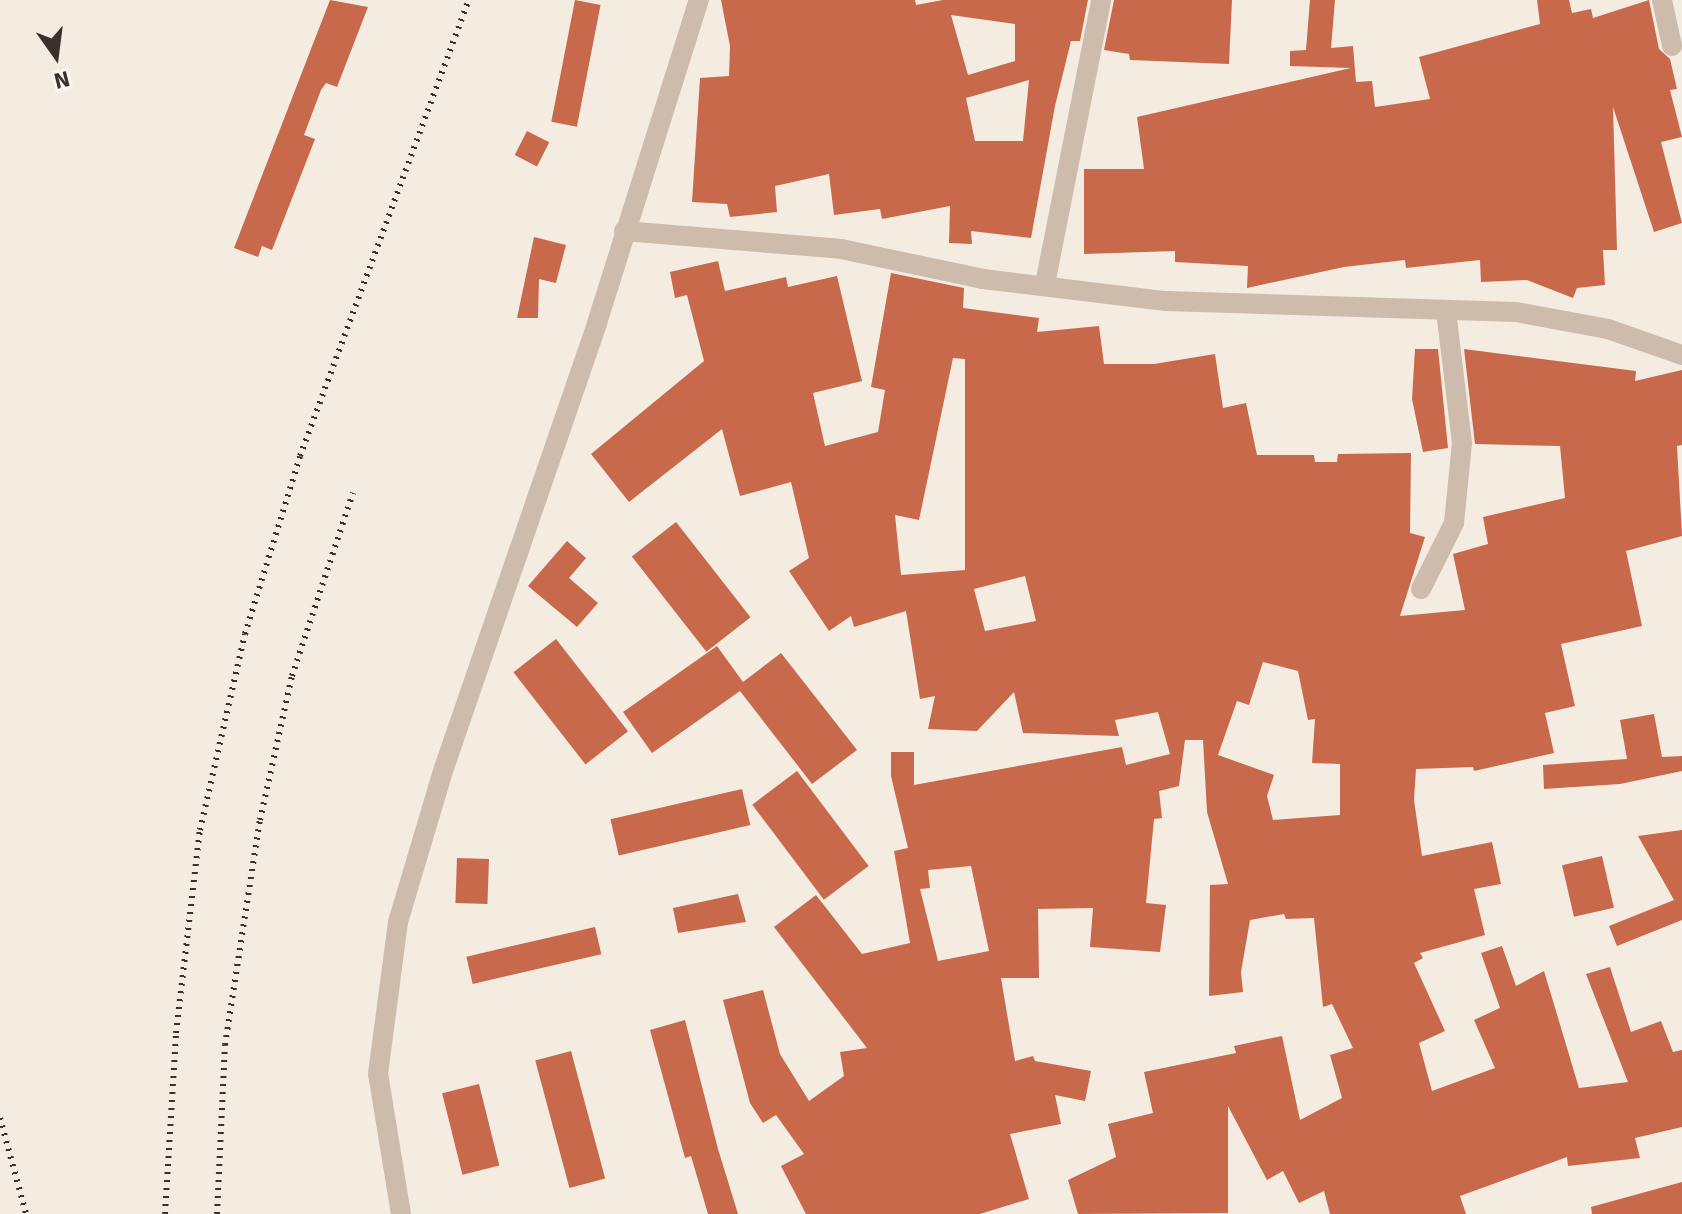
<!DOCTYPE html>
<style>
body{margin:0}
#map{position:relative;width:1682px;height:1214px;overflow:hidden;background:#f4ebe1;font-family:Signika,sans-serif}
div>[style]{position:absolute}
.building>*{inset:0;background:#c8694b;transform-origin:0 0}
.minor>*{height:20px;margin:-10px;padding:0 10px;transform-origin:10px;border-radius:10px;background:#cdbbac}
.tertiary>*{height:20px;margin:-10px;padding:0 10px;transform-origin:10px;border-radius:10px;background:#cdbbac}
.rail>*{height:6px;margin-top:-3px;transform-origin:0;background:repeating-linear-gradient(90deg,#3b302b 0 2px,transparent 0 8px)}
span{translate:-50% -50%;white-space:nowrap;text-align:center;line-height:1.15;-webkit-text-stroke:8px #fbf5ee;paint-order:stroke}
.north{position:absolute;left:16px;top:16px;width:80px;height:80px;-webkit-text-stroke:6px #fbf5ee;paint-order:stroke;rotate:166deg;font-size:22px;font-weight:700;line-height:32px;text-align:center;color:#3b302b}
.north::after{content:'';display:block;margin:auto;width:28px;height:36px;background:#3b302b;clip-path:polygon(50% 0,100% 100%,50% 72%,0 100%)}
</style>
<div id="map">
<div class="building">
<i style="clip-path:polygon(330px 0,368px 7px,337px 87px,326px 83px,321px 90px,304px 135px,315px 139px,272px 250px,262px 246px,258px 257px,234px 248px)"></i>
<i style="left:575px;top:0;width:26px;height:124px;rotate:11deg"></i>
<i style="clip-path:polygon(evenodd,721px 0,915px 0,916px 5px,943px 0,1088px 0,1080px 41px,1071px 41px,1055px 106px,1031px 238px,971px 231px,972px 244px,949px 243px,950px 206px,882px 219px,880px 209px,834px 215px,829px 174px,775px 186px,777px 212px,730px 217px,727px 204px,692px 202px,700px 78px,729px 76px,730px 46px,721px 0,951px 15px,1015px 24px,1015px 61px,968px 75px,951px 15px,721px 0,1029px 80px,1023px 141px,975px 141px,966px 98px,1029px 80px)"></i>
<i style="clip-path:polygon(1114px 0,1232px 0,1229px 64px,1130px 60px,1129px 54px,1104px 50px)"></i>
<i style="clip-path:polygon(1310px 0,1335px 0,1331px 48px,1353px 46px,1356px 82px,1372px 81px,1375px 107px,1430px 99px,1419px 57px,1540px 24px,1537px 0,1569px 0,1572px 13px,1591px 9px,1593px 18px,1649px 0,1659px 49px,1670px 59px,1677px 89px,1670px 90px,1682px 137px,1661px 142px,1682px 223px,1654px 232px,1613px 107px,1617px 250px,1603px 250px,1605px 285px,1577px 288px,1573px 298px,1527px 280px,1481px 282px,1480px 260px,1406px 268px,1405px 260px,1344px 267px,1247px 288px,1248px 266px,1175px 262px,1175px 251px,1084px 254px,1084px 169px,1144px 169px,1137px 117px,1351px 68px,1290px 66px,1290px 51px,1306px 50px)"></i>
<i style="left:527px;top:131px;width:25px;height:27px;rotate:27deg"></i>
<i style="clip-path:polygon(534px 237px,566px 245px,556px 283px,539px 279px,538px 318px,517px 318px)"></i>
<i style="clip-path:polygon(evenodd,718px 261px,725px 291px,786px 277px,788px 287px,837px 276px,862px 381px,813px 393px,825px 446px,878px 432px,885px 390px,871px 387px,891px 273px,964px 288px,963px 308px,1039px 318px,1037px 332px,1099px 326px,1104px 364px,1154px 364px,1215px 354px,1223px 408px,1246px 403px,1257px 455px,1314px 455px,1315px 462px,1337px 462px,1338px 454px,1411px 453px,1410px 533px,1425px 537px,1400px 616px,1465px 610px,1453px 554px,1488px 544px,1483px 517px,1565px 498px,1560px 446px,1475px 444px,1464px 349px,1636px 371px,1635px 381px,1682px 370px,1682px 445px,1677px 446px,1682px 536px,1626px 551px,1642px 626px,1561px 644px,1575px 706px,1545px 713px,1554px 753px,1474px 771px,1473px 767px,1416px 769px,1414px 800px,1422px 856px,1492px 842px,1501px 884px,1474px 889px,1485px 935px,1420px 953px,1423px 958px,1414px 963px,1445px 1031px,1419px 1043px,1432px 1091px,1495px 1068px,1474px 1020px,1500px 1008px,1481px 953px,1502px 946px,1516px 986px,1544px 971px,1579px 1088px,1628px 1082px,1586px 974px,1610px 967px,1631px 1032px,1661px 1021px,1673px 1052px,1682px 1050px,1682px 1127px,1635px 1138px,1640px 1158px,1568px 1166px,1567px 1157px,1460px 1196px,1466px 1214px,1330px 1214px,1324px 1191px,1299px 1203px,1283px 1171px,1267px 1180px,1228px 1106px,1228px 1213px,1078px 1214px,1068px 1180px,1116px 1157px,1108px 1124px,1153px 1113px,1144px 1072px,1236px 1053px,1234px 1046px,1282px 1036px,1300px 1120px,1342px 1098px,1330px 1055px,1353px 1048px,1332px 1004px,1323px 1007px,1314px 918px,1286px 919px,1284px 914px,1250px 920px,1241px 972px,1243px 992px,1209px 996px,1210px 885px,1228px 884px,1207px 812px,1203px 740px,1185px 740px,1179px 786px,1159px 791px,1162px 818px,1154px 819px,1146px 903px,1166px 905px,1160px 952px,1090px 947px,1093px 908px,1038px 909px,1039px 978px,1001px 978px,1015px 1061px,1033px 1056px,1035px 1061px,1091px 1071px,1085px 1101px,1055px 1095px,1061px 1124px,1010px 1134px,1029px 1199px,980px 1214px,806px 1214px,781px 1166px,804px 1154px,776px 1115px,763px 1123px,750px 1103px,723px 1000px,763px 990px,780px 1054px,809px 1101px,844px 1076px,840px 1052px,867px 1048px,774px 927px,816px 895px,862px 954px,910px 943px,894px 851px,908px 848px,891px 776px,891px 752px,914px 752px,914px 785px,1122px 747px,1126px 765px,1170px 754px,1158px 712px,1115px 720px,1119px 736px,1023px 733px,1014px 692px,977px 731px,928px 729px,935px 696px,920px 699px,906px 611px,854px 627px,851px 616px,829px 631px,789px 571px,809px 558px,791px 482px,740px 496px,722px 429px,629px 502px,591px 454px,704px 361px,687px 295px,675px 298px,670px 272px,718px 261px,953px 358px,965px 359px,965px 570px,901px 575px,895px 515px,919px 520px,953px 358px,718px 261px,1025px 576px,1036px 621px,985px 631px,974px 589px,1025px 576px,718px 261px,1263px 662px,1298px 671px,1308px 720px,1315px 719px,1312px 763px,1340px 764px,1340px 815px,1273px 820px,1267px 796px,1274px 775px,1218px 755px,1237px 701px,1249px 705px,1263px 662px,718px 261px,971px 866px,989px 951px,938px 961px,920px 889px,930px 888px,928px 870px,971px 866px)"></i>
<i style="clip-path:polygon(1415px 349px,1438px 349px,1448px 448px,1423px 452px,1412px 399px)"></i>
<i style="left:676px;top:522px;width:121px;height:56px;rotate:52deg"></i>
<i style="clip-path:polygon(567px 541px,586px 558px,569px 578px,598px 603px,577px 627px,528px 586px)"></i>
<i style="left:556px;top:639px;width:117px;height:54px;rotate:52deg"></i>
<i style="clip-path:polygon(717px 646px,743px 682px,781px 653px,857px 750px,812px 784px,740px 691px,652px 753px,623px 712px)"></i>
<i style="clip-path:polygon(1654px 714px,1662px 757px,1682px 756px,1682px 771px,1620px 784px,1544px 789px,1543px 765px,1627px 759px,1620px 720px)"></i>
<i style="left:797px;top:771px;width:119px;height:56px;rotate:53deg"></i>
<i style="left:742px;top:789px;width:37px;height:135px;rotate:77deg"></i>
<i style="clip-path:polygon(1682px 830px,1682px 920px,1617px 946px,1609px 926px,1674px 900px,1638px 836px)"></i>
<i style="left:1602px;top:856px;width:53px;height:41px;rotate:77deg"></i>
<i style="left:457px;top:858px;width:32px;height:45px;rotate:2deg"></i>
<i style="clip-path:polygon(738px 894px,746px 922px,678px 933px,673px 908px)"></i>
<i style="left:595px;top:927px;width:28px;height:132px;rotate:77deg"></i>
<i style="clip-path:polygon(685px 1020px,718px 1149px,738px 1214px,708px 1214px,691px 1156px,685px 1158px,650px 1030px)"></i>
<i style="left:571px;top:1051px;width:132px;height:37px;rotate:75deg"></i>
<i style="left:479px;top:1084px;width:84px;height:38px;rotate:76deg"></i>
<i style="clip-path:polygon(1682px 1182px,1682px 1214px,1592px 1214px,1591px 1207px)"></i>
</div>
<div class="minor">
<i style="left:1662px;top:0;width:47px;rotate:77.7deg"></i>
<i style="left:624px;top:231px;width:218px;rotate:4.7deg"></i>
<i style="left:841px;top:249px;width:145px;rotate:11.9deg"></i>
<i style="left:983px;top:279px;width:184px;rotate:6.9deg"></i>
<i style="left:1166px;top:301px;width:350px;rotate:1.8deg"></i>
<i style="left:1516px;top:312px;width:94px;rotate:10.5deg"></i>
<i style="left:1608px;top:329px;width:78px;rotate:19.4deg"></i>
<i style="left:1045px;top:284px;width:289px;rotate:-78.8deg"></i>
<i style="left:1421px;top:589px;width:74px;rotate:-63.4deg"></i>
<i style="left:1454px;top:523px;width:80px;rotate:-84.3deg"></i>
<i style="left:1462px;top:443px;width:134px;rotate:-96.9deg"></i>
</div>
<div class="tertiary">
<i style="left:401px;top:1214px;width:142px;rotate:-99.3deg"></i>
<i style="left:378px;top:1074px;width:153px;rotate:-82.5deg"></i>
<i style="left:398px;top:922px;width:161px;rotate:-73.4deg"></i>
<i style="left:444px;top:768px;width:471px;rotate:-71deg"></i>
<i style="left:597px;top:323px;width:339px;rotate:-72.5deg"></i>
</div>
<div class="rail">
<i style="left:0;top:1118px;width:99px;rotate:74.8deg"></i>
<i style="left:165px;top:1214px;width:181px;rotate:-86.5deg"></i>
<i style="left:176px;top:1033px;width:204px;rotate:-83.3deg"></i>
<i style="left:200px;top:830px;width:201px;rotate:-77.1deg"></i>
<i style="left:245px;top:634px;width:186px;rotate:-72.8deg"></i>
<i style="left:300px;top:456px;width:486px;rotate:-69.7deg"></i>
<i style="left:217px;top:1214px;width:169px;rotate:-87.3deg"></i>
<i style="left:225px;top:1045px;width:228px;rotate:-81.2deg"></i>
<i style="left:260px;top:820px;width:148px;rotate:-77.5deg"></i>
<i style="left:292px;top:676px;width:193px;rotate:-71.6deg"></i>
</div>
<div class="north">N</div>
</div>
